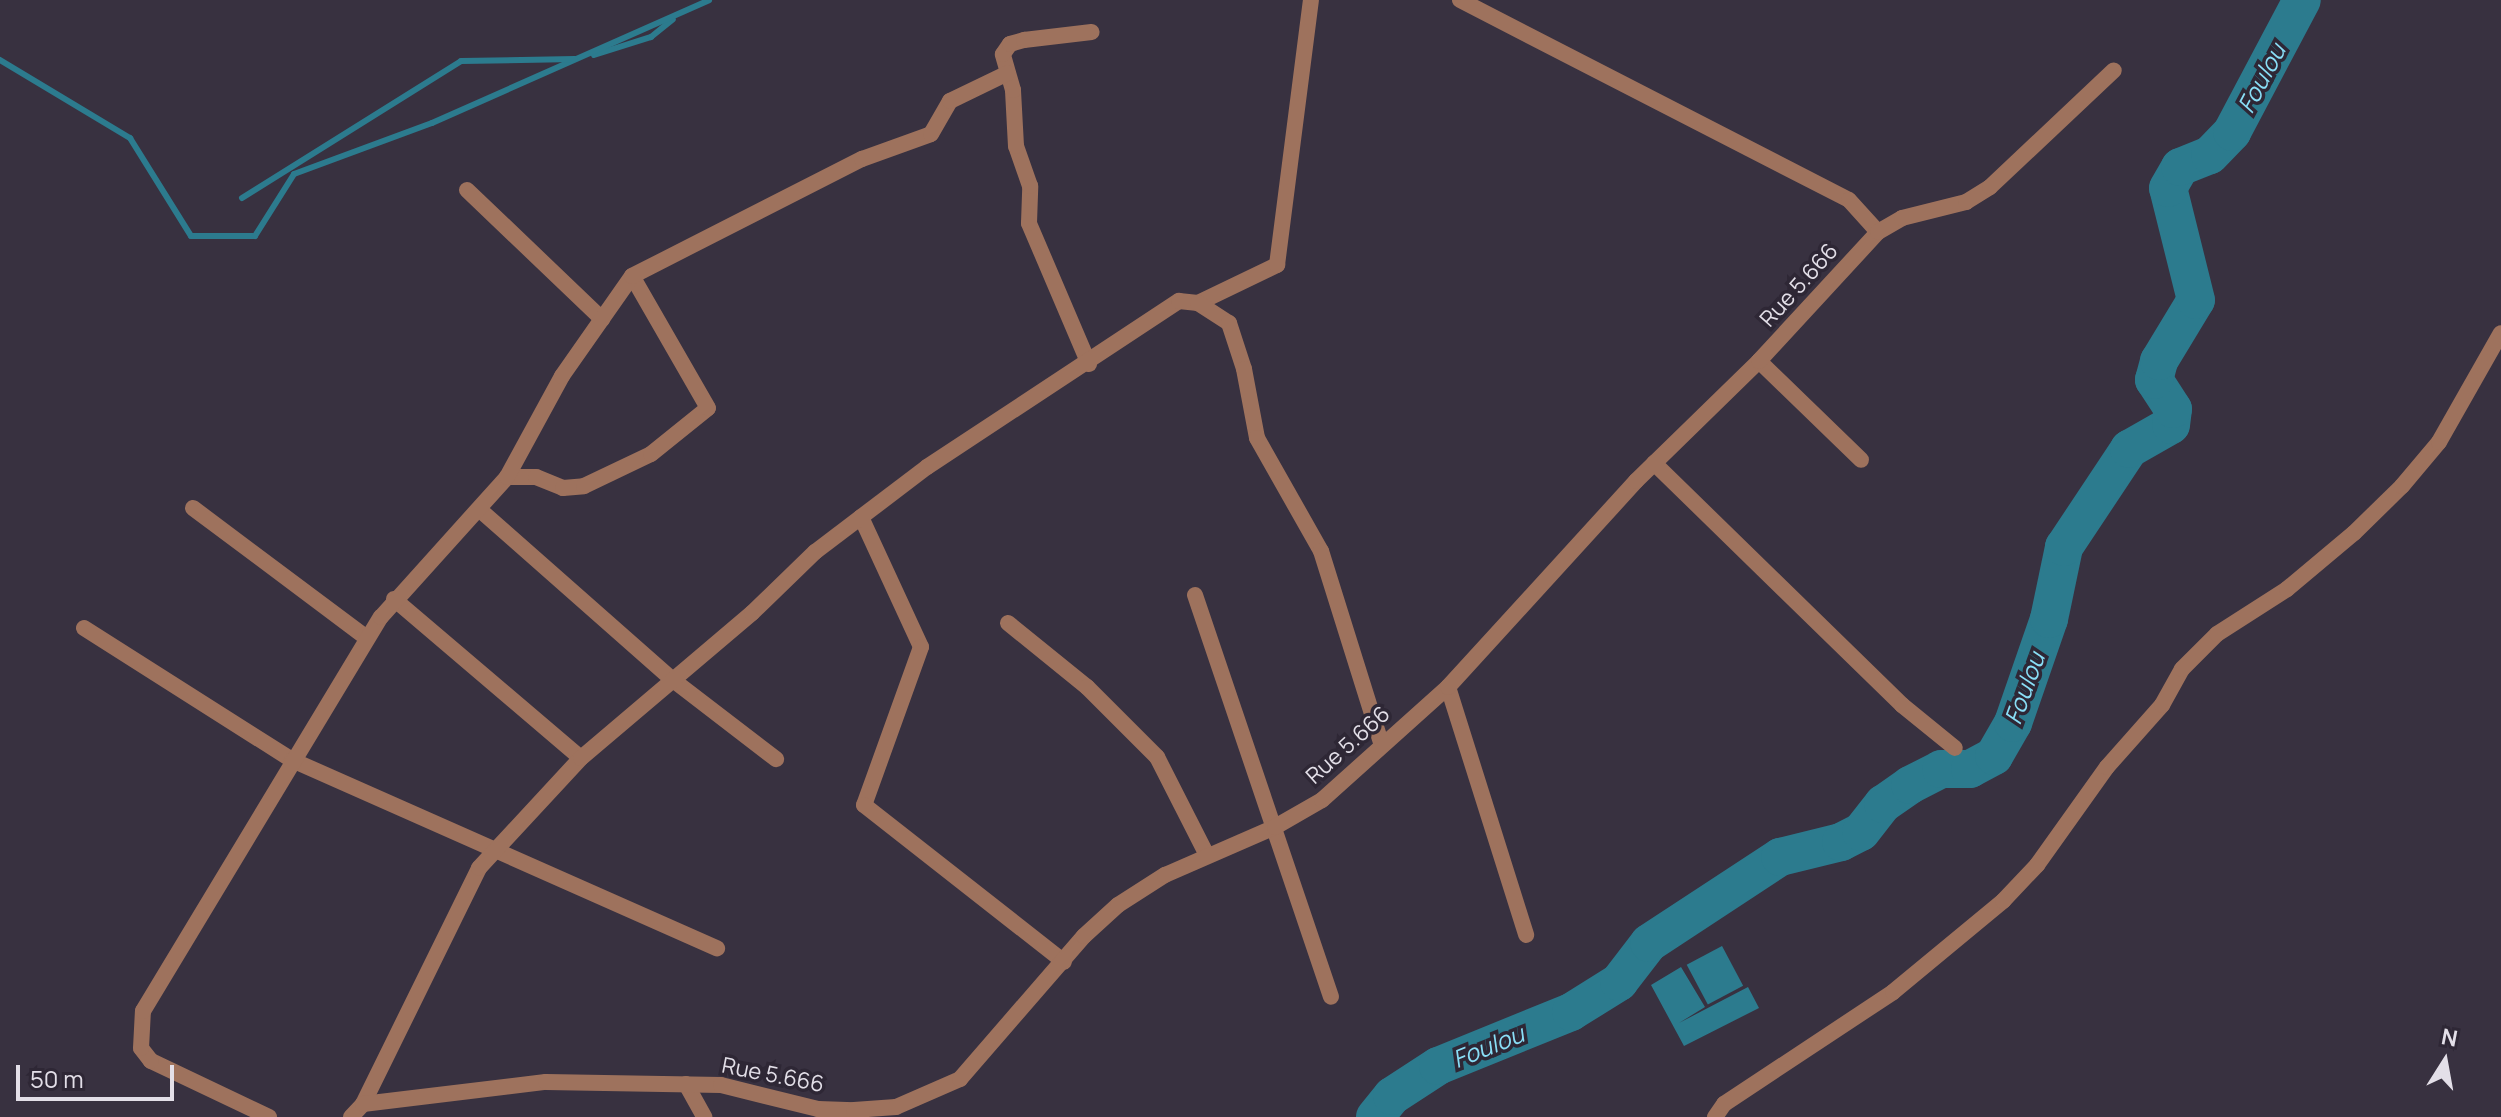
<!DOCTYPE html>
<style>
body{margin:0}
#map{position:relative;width:2501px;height:1117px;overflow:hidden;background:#383140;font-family:Manrope,sans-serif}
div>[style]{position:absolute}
.water>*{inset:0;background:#2c7b8e;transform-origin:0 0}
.stream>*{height:6px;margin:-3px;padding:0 3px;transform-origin:3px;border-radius:3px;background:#2c7b8e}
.river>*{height:38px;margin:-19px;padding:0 19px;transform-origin:19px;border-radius:19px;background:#2c7b8e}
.street>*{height:16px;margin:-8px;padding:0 8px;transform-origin:8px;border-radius:8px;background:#9e725d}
span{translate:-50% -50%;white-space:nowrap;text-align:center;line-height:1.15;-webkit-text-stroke:7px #2e2735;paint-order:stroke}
.street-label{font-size:22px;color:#e3dfe8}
.water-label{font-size:24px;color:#89def6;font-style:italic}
.north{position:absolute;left:2405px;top:1021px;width:80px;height:80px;-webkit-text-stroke:6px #2e2735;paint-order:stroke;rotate:11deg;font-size:22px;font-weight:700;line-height:32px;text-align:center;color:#e3dfe8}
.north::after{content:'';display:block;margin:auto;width:28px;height:36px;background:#e3dfe8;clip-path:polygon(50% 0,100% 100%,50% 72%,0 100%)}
.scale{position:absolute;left:16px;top:1065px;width:158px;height:36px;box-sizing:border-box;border:4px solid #e3dfe8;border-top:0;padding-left:10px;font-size:24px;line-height:28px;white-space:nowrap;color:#e3dfe8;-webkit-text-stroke:6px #2e2735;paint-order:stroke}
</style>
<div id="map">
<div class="water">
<i style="left:1722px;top:946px;width:45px;height:40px;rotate:62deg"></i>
<i style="clip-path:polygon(1681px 967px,1705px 1007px,1679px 1023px,1748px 987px,1759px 1008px,1684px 1046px,1651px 985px)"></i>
</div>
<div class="stream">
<i style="left:594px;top:55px;width:60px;rotate:-17.5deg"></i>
<i style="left:651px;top:37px;width:28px;rotate:-39deg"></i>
<i style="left:0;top:60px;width:152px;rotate:31deg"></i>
<i style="left:130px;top:138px;width:115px;rotate:58.1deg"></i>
<i style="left:191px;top:236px;width:64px"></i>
<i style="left:255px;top:236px;width:73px;rotate:-57.8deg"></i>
<i style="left:294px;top:174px;width:147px;rotate:-20.3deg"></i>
<i style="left:432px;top:123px;width:303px;rotate:-23.9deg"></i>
<i style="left:242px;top:198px;width:258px;rotate:-32deg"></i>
<i style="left:461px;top:61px;width:114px;rotate:-1deg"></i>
</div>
<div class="river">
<i style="left:1375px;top:1117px;width:27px;rotate:-51deg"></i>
<i style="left:1392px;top:1096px;width:55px;rotate:-33.1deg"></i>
<i style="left:1438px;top:1066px;width:144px;rotate:-22.1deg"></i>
<i style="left:1571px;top:1012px;width:57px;rotate:-32deg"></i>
<i style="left:1619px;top:982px;width:49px;rotate:-52.4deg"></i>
<i style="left:1649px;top:943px;width:157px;rotate:-33.3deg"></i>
<i style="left:1780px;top:857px;width:63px;rotate:-13.8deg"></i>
<i style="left:1841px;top:842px;width:22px;rotate:-27deg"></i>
<i style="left:1861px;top:832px;width:36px;rotate:-52deg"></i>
<i style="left:1883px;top:804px;width:33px;rotate:-35deg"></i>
<i style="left:1910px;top:785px;width:35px;rotate:-27deg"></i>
<i style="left:1941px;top:769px;width:29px"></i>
<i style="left:1970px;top:769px;width:27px;rotate:-28deg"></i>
<i style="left:1994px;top:756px;width:38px;rotate:-60deg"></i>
<i style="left:2013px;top:723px;width:110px;rotate:-70.9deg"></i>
<i style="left:2049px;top:619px;width:74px;rotate:-78.2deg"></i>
<i style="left:2064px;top:547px;width:118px;rotate:-56.4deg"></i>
<i style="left:2129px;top:449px;width:48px;rotate:-29.7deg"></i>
<i style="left:2171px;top:425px;width:16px;rotate:-83deg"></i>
<i style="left:2173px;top:409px;width:35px;rotate:-123deg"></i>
<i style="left:2154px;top:380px;width:20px;rotate:-75deg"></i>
<i style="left:2159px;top:361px;width:71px;rotate:-58.8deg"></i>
<i style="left:2196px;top:300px;width:115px;rotate:-104deg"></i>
<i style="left:2168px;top:188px;width:24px;rotate:-60deg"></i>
<i style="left:2180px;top:167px;width:32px;rotate:-22deg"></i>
<i style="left:2210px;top:155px;width:32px;rotate:-46deg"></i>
<i style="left:2232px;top:132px;width:149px;rotate:-62.1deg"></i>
</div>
<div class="street">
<i style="left:1460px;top:0;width:437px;rotate:27.2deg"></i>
<i style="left:1849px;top:200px;width:43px;rotate:47.8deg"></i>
<i style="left:467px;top:190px;width:187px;rotate:43.7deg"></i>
<i style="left:1198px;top:303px;width:88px;rotate:-25.7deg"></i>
<i style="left:1277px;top:265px;width:267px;rotate:-82.7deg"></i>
<i style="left:1759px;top:361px;width:142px;rotate:44.1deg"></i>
<i style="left:1089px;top:364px;width:153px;rotate:-113.1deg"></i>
<i style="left:1029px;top:223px;width:37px;rotate:-88deg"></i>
<i style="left:1030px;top:186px;width:42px;rotate:-109.3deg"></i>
<i style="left:1016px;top:146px;width:56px;rotate:-93.1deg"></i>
<i style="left:1013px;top:90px;width:37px;rotate:-106deg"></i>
<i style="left:1003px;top:54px;width:12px;rotate:-55deg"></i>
<i style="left:1010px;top:44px;width:15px;rotate:-16deg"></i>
<i style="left:1024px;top:40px;width:68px;rotate:-6.7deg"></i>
<i style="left:1654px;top:463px;width:347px;rotate:44.3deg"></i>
<i style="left:1902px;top:705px;width:68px;rotate:39.1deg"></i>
<i style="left:507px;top:477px;width:29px"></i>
<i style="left:536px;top:477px;width:29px;rotate:22deg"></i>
<i style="left:563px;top:488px;width:21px;rotate:-5deg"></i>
<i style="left:584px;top:486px;width:74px;rotate:-25.5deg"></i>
<i style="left:651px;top:454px;width:73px;rotate:-38.9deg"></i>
<i style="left:708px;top:408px;width:152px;rotate:-119.9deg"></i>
<i style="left:193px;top:508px;width:217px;rotate:36.8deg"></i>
<i style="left:480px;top:510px;width:257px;rotate:41.4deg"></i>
<i style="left:673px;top:680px;width:130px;rotate:37.5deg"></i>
<i style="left:861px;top:517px;width:143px;rotate:65.2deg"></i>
<i style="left:921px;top:647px;width:168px;rotate:109.8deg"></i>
<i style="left:864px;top:805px;width:254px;rotate:38.1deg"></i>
<i style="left:1195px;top:595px;width:424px;rotate:71.3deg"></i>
<i style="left:394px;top:599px;width:245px;rotate:40.4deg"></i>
<i style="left:1008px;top:623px;width:102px;rotate:39deg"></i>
<i style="left:1087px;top:687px;width:99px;rotate:45deg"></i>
<i style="left:1157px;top:757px;width:110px;rotate:63deg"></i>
<i style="left:84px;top:628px;width:246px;rotate:32.4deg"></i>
<i style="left:292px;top:760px;width:465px;rotate:23.9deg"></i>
<i style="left:1448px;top:687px;width:260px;rotate:72.5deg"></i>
<i style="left:686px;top:1084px;width:38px;rotate:61deg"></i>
<i style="left:363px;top:1104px;width:263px;rotate:-63.8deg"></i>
<i style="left:479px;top:868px;width:150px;rotate:-47.2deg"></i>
<i style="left:581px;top:758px;width:224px;rotate:-40.3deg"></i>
<i style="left:752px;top:613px;width:88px;rotate:-44.1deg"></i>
<i style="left:815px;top:552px;width:141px;rotate:-37.2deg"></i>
<i style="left:927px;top:467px;width:302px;rotate:-33.4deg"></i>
<i style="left:1179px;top:301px;width:19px;rotate:6deg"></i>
<i style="left:1198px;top:303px;width:37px;rotate:33deg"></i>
<i style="left:1229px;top:323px;width:48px;rotate:71.9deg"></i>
<i style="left:1244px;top:369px;width:70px;rotate:79.3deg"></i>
<i style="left:1257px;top:438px;width:130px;rotate:60.5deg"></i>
<i style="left:1321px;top:551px;width:201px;rotate:72.6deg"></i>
<i style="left:269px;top:1117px;width:131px;rotate:-154.6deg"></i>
<i style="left:151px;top:1061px;width:16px;rotate:-128deg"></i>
<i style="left:141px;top:1048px;width:37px;rotate:-87deg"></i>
<i style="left:143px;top:1011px;width:460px;rotate:-58.9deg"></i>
<i style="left:381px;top:617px;width:188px;rotate:-48deg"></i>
<i style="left:507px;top:477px;width:115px;rotate:-61.4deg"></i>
<i style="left:562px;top:376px;width:122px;rotate:-55deg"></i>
<i style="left:632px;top:276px;width:258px;rotate:-27deg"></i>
<i style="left:862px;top:159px;width:73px;rotate:-19.9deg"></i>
<i style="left:931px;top:134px;width:38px;rotate:-60deg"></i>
<i style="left:950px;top:101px;width:64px;rotate:-25.8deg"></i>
<i style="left:351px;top:1117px;width:18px;rotate:-47deg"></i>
<i style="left:363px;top:1104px;width:184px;rotate:-6.9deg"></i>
<i style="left:546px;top:1082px;width:175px;rotate:1deg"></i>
<i style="left:721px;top:1085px;width:100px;rotate:13.9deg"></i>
<i style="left:818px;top:1109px;width:36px;rotate:2deg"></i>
<i style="left:854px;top:1110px;width:42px;rotate:-4.1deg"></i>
<i style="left:896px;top:1107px;width:70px;rotate:-23.6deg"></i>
<i style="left:960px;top:1079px;width:189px;rotate:-49.1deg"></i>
<i style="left:1084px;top:936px;width:46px;rotate:-42.4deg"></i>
<i style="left:1118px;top:905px;width:56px;rotate:-32.6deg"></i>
<i style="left:1165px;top:875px;width:120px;rotate:-23.6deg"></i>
<i style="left:1275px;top:827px;width:54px;rotate:-29.9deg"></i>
<i style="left:1322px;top:800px;width:169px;rotate:-41.9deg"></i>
<i style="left:1448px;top:687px;width:279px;rotate:-47.6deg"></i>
<i style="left:1636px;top:481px;width:172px;rotate:-44.3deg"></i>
<i style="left:1759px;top:361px;width:176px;rotate:-47.3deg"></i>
<i style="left:1878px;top:232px;width:28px;rotate:-30deg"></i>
<i style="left:1902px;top:218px;width:66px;rotate:-14deg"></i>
<i style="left:1966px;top:202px;width:28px;rotate:-32deg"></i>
<i style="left:1990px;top:187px;width:170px;rotate:-43.3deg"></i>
<i style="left:1715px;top:1117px;width:16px;rotate:-55deg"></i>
<i style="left:1724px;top:1104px;width:203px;rotate:-33.5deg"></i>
<i style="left:1893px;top:992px;width:143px;rotate:-39.6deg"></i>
<i style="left:2003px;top:901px;width:50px;rotate:-46.6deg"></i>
<i style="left:2037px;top:865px;width:120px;rotate:-54.5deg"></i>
<i style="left:2107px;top:767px;width:83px;rotate:-48.4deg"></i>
<i style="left:2162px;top:705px;width:41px;rotate:-60.9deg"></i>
<i style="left:2182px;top:669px;width:49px;rotate:-45deg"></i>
<i style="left:2217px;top:634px;width:83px;rotate:-32.7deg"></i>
<i style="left:2287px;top:589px;width:87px;rotate:-39.9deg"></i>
<i style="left:2354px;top:533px;width:67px;rotate:-44.4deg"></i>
<i style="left:2402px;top:486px;width:57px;rotate:-49.9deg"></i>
<i style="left:2439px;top:442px;width:125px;rotate:-60.4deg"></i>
</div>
<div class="street-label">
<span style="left:1799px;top:285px;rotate:-48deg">Rue 5.666</span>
<span style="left:1348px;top:745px;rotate:-42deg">Rue 5.666</span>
<span style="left:773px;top:1075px;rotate:11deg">Rue 5.666</span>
</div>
<div class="water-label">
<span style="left:2261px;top:78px;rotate:-62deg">Foulou</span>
<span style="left:2024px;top:688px;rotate:-70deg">Foulou</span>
<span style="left:1488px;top:1046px;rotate:-22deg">Foulou</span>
</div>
<div class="north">N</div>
<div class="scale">50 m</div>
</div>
